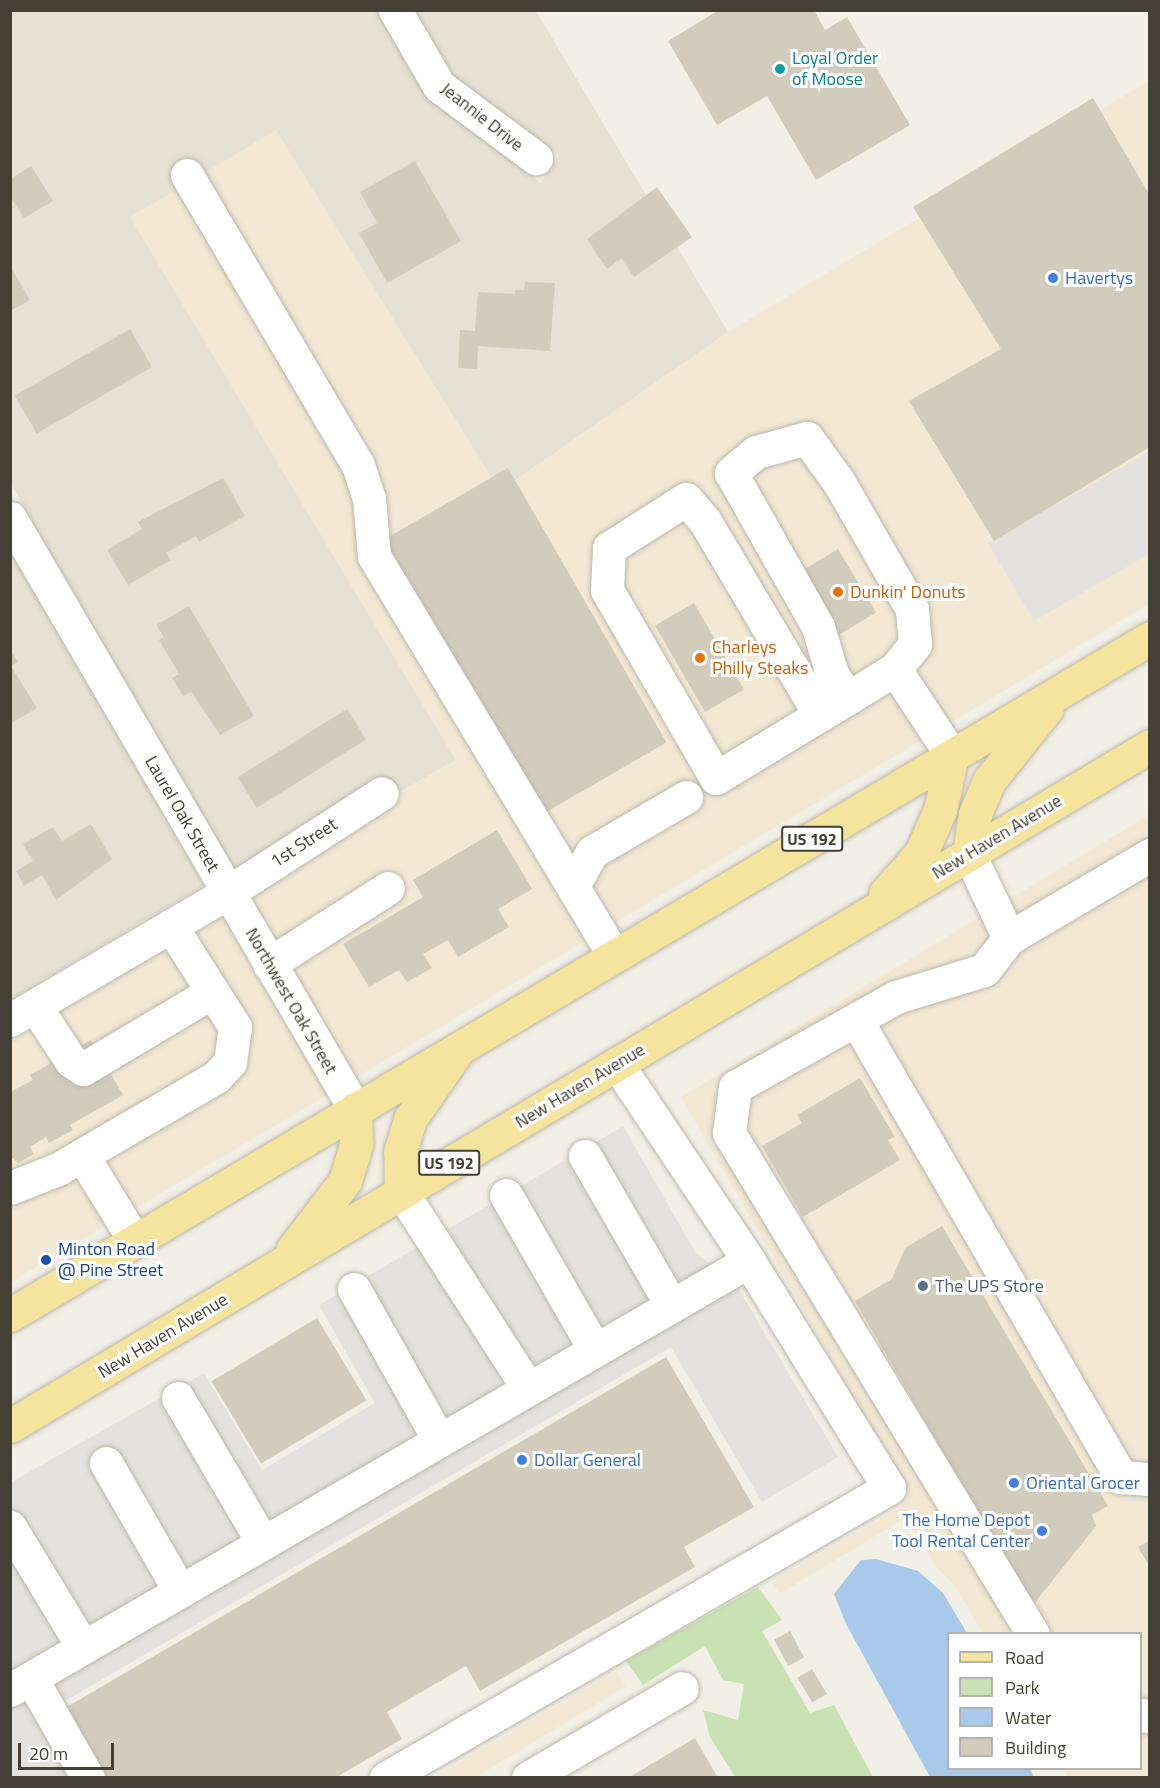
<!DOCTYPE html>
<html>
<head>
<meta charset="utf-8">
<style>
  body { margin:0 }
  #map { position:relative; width:1160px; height:1788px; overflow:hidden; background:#f2efe7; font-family:"Titillium Web",sans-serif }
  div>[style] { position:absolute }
  .residential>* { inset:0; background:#e5e2d5 }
  .commercial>* { inset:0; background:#f2e8d4 }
  .green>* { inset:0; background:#c9e2b3 }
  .parking>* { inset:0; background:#e3e2de }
  .water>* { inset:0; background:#a8c9e9 }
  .building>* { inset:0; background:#d2ccbd; transform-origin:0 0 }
  .roads { filter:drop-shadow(0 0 2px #bcb8aa) drop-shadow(0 0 2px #bcb8aa) }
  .minor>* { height:33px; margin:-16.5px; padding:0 16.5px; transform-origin:16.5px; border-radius:16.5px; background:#fff }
  .major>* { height:33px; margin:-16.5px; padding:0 16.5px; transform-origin:16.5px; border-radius:16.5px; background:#f5e49d }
  .dots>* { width:16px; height:16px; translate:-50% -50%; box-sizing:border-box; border:3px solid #fff; border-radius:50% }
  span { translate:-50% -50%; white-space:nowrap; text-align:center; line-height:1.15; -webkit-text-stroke:6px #fff; paint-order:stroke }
  .shield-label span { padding:2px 4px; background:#fff; border:2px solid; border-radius:4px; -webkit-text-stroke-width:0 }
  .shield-label { font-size:16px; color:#444036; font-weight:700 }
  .culture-label { font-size:18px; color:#0d838f }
  .left { translate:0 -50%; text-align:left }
  .street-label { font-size:18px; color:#444036 }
  .shop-label { font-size:18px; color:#366cbe }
  .right { translate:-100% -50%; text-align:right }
  .food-label { font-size:18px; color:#c56008 }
  .transit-label { font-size:18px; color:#164399 }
  .service-label { font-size:18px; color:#4e5e75 }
  .frame { position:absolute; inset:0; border:12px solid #444036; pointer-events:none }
  .legend { position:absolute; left:947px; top:1632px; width:195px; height:138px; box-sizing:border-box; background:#fff; border:2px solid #b4b3af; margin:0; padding:8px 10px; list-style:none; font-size:18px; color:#444036 }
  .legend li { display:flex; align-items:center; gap:12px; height:30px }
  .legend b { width:30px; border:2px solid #b4b3af }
  .scale { position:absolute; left:18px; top:1743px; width:96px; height:27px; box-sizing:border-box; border:3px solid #444036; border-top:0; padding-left:8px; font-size:18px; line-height:21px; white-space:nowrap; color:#444036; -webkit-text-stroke:4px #fff; paint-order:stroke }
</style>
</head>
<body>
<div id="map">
  <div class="residential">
    <i style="clip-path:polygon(10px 11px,376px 11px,430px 100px,541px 183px,559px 155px,451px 74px,414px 11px,536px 11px,728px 332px,500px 491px,131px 217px,456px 760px,241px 882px,11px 484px)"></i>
    <i style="clip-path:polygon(10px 551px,204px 885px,11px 999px,10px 999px)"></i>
  </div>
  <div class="commercial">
    <i style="clip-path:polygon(1149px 81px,1149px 604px,355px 1078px,241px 882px,456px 760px,130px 217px,276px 130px,500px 491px,728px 332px)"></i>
    <i style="clip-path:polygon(1149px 815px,1149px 1777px,1068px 1777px,1063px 1769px,1140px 1768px,1140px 1634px,983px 1633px,955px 1586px,937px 1568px,905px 1518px,781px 1593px,772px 1582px,902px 1507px,908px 1491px,681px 1097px)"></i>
    <i style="clip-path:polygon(222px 917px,327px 1095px,11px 1282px,10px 1042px)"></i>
    <i style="clip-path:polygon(616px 1672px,626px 1686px,476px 1777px,434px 1777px)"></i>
  </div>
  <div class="green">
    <i style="clip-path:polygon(758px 1587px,782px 1620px,762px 1631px,810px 1713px,834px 1705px,873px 1777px,735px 1777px,710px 1737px,703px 1710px,738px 1720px,744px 1684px,723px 1680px,705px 1646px,643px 1685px,626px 1661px)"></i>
  </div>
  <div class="parking">
    <i style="clip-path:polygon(1149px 452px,1149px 554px,1034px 621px,988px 543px)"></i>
    <i style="clip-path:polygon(623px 1126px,695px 1252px,737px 1286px,838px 1457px,762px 1502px,671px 1347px,41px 1715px,76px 1778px,11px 1777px,10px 1483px,204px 1373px,262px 1470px,375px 1403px,319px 1305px)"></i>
  </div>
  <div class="water">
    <i style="clip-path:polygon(876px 1559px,918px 1571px,943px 1593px,967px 1633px,948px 1634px,948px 1768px,1031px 1769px,1033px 1777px,930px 1777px,846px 1624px,834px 1594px,861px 1560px)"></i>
  </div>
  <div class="building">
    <i style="clip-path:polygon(719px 10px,814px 10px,825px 30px,847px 17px,910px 125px,816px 180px,767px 96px,717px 125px,668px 41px)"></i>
    <i style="clip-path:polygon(1093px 98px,1150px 196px,1150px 447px,994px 541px,909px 401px,1001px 349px,913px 207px)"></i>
    <i style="clip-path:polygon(415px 161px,461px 241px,387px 283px,359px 233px,377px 223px,360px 192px)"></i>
    <i style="clip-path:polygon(31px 166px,53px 201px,24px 218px,10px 196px,10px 179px)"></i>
    <i style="clip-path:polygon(657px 187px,692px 237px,634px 277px,621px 258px,607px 269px,587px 239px)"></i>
    <i style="clip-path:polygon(10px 266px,30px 300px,10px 311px)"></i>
    <i style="clip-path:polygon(525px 282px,555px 283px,550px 351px,478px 346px,477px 369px,458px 368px,460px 330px,475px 331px,478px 292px,515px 294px,515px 290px,524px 290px)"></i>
    <i style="left:130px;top:329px;width:44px;height:133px;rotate:60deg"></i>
    <i style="left:508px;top:468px;width:317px;height:147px;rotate:60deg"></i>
    <i style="clip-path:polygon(223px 478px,245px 516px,199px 542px,196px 536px,166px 553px,171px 560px,128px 585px,107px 550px,142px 529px,138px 522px)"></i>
    <i style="left:838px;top:549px;width:74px;height:45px;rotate:59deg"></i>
    <i style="left:694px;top:603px;width:100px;height:45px;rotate:60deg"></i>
    <i style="clip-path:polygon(189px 606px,254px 716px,220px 735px,191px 692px,183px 696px,172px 678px,179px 674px,159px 640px,164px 637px,156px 625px)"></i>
    <i style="clip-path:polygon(10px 649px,18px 662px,11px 666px,37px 708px,10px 724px)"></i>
    <i style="left:347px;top:709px;width:36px;height:129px;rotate:58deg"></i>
    <i style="clip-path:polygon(91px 824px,112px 859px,56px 900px,42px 875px,24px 886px,16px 871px,33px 861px,23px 844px,53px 827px,62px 841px)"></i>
    <i style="clip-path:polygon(497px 830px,532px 889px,498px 909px,509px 927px,458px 957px,448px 940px,423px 954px,432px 968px,407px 982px,399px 970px,369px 987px,343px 944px,423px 897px,413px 880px)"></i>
    <i style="clip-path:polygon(91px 1040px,123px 1095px,70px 1125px,73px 1130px,49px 1143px,46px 1137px,30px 1147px,34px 1154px,18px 1163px,10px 1156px,10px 1092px,33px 1080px,30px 1075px)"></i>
    <i style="clip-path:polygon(860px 1078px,895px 1137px,888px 1140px,900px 1160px,803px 1217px,762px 1146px,802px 1123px,797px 1115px)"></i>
    <i style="clip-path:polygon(942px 1226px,1108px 1506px,1092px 1515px,1096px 1526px,1032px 1606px,855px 1301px,892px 1279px,905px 1248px)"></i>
    <i style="left:317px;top:1318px;width:96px;height:123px;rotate:59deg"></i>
    <i style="clip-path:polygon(666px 1357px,754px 1507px,684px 1547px,695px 1567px,480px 1691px,466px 1666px,387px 1712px,402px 1739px,335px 1778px,95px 1778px,58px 1712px)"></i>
    <i style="clip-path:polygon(1150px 1540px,1150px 1567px,1138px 1547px)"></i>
    <i style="left:790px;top:1631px;width:30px;height:18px;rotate:62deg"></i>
    <i style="left:812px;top:1669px;width:29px;height:17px;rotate:59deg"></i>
    <i style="clip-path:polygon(695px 1738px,718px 1778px,628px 1778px)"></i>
  </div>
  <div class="roads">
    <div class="minor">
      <i style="left:395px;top:10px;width:88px;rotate:59.9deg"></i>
      <i style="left:439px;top:86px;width:121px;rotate:36.6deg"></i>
      <i style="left:187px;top:175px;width:337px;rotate:59.5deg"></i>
      <i style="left:358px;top:465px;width:35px;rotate:72deg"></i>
      <i style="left:369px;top:498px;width:58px;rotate:85.1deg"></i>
      <i style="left:374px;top:556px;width:466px;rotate:59deg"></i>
      <i style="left:10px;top:518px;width:684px;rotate:59.73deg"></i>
      <i style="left:895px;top:669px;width:104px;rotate:56.8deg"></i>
      <i style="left:820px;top:715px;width:226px;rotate:-120.7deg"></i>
      <i style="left:705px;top:521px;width:29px;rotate:-131deg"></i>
      <i style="left:686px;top:499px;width:91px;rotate:147.5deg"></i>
      <i style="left:609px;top:548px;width:42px;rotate:92.7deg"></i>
      <i style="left:607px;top:590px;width:217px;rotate:59.9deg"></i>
      <i style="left:716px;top:778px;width:154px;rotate:-31.2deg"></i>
      <i style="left:848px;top:698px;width:55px;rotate:-31.7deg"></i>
      <i style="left:895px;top:669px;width:32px;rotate:-51deg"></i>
      <i style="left:915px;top:644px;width:35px;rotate:-95deg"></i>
      <i style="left:912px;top:609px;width:148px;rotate:-120deg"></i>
      <i style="left:838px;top:481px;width:53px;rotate:-125.8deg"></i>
      <i style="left:807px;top:438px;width:53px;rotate:164.6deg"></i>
      <i style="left:756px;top:452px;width:33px;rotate:140deg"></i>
      <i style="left:731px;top:473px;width:177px;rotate:60.5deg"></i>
      <i style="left:818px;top:627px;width:49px;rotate:73.4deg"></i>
      <i style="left:832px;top:674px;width:29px;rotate:56deg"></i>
      <i style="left:969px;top:854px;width:93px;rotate:64.5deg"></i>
      <i style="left:1009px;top:938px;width:41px;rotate:128deg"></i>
      <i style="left:984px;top:970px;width:92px;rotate:162.9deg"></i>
      <i style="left:896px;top:997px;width:184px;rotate:150.8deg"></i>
      <i style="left:735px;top:1087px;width:46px;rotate:97.4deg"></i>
      <i style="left:729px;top:1133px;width:586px;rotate:58.75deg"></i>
      <i style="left:573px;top:886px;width:39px;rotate:-61deg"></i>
      <i style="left:592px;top:852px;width:109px;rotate:-30.3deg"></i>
      <i style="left:1009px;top:938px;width:164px;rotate:-30.5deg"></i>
      <i style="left:269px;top:964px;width:141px;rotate:-32.6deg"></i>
      <i style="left:35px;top:1006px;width:66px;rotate:56.8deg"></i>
      <i style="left:71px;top:1061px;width:14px;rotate:34deg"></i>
      <i style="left:83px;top:1069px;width:150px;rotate:-30.8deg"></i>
      <i style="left:10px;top:1020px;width:251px;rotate:-30.3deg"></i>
      <i style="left:227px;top:893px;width:184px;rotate:-32.8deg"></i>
      <i style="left:858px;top:1023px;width:525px;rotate:59.92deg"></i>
      <i style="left:1121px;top:1477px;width:29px;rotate:4deg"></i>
      <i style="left:82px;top:1155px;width:101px;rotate:58.4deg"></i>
      <i style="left:585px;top:1156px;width:173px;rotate:59.9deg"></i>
      <i style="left:10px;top:1188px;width:52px;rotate:-21.6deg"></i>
      <i style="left:58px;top:1169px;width:183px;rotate:-30.2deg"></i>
      <i style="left:216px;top:1077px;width:21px;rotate:-47deg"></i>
      <i style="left:230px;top:1062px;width:35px;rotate:-82deg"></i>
      <i style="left:235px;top:1027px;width:120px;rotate:-122.4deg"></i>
      <i style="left:401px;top:1191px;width:234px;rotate:57.2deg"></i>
      <i style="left:506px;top:1195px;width:179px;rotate:60.1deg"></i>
      <i style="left:354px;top:1289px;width:173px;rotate:60.6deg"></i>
      <i style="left:178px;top:1398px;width:168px;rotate:59.6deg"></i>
      <i style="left:106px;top:1463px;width:148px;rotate:60deg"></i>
      <i style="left:10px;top:1527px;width:140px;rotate:58.7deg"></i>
      <i style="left:31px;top:1678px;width:115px;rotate:60.3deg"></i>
      <i style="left:10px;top:1690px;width:854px;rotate:-30.14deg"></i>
      <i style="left:1140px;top:1715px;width:10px;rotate:6deg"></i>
      <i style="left:386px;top:1778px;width:581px;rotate:-29.97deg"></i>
      <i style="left:889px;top:1488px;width:267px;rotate:-121.7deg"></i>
      <i style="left:749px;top:1261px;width:237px;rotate:-123.8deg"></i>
      <i style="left:528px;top:1778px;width:178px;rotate:-30.3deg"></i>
    </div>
    <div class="major">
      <i style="left:969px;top:854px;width:40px;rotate:-81.5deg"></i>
      <i style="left:975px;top:814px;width:36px;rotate:-67deg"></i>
      <i style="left:989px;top:781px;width:93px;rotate:-51.5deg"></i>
      <i style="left:885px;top:894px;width:55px;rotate:-48.7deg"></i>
      <i style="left:921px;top:853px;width:47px;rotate:-66.2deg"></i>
      <i style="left:940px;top:810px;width:55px;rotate:-77.5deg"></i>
      <i style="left:401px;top:1191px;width:39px;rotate:-91deg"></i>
      <i style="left:400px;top:1152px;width:34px;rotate:-73deg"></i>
      <i style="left:410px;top:1119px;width:77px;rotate:-55.1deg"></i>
      <i style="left:293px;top:1249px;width:86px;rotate:-52.6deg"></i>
      <i style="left:345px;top:1181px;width:39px;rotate:-73deg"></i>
      <i style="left:356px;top:1144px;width:35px;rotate:-92deg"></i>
      <i style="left:10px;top:1315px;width:1326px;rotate:-30.7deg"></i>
      <i style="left:10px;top:1426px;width:1327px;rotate:-30.82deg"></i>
    </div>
  </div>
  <div class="dots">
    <i style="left:780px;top:69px;background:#0f9aa8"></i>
    <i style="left:1053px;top:278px;background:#3f7fe0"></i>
    <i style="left:838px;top:592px;background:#e8710a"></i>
    <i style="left:700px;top:658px;background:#e8710a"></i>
    <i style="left:46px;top:1260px;background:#1a4fb4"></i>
    <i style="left:923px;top:1286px;background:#5c6f8a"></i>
    <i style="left:522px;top:1460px;background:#3f7fe0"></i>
    <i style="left:1014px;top:1483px;background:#3f7fe0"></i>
    <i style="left:1042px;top:1531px;background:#3f7fe0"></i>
  </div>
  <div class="shield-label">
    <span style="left:812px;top:839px">US 192</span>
    <span style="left:449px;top:1163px">US 192</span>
  </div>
  <div class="culture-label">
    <span class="left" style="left:792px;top:69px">Loyal Order<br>of Moose</span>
  </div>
  <div class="street-label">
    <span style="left:482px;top:117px;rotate:38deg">Jeannie Drive</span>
    <span style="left:182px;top:814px;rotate:60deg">Laurel Oak Street</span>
    <span style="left:997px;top:837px;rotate:-31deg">New Haven Avenue</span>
    <span style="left:304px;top:843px;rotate:-33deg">1st Street</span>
    <span style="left:291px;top:1001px;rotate:60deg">Northwest Oak Street</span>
    <span style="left:580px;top:1086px;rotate:-31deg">New Haven Avenue</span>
    <span style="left:163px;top:1336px;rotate:-31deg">New Haven Avenue</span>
  </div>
  <div class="shop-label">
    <span class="left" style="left:1065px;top:278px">Havertys</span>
    <span class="left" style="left:534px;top:1460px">Dollar General</span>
    <span class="left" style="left:1026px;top:1483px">Oriental Grocer</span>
    <span class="right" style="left:1030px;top:1531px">The Home Depot<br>Tool Rental Center</span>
  </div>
  <div class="food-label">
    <span class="left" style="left:850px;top:592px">Dunkin' Donuts</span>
    <span class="left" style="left:712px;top:658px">Charleys<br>Philly Steaks</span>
  </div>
  <div class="transit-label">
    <span class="left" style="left:58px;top:1260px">Minton Road<br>@ Pine Street</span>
  </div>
  <div class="service-label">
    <span class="left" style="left:935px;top:1286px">The UPS Store</span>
  </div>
  <div class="frame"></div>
  <ul class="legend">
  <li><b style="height:8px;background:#f5e49d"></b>Road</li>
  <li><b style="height:16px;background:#c9e2b3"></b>Park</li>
  <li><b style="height:16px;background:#a8c9e9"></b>Water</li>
  <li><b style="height:16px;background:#d2ccbd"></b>Building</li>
  </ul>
  <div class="scale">20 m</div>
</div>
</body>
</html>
